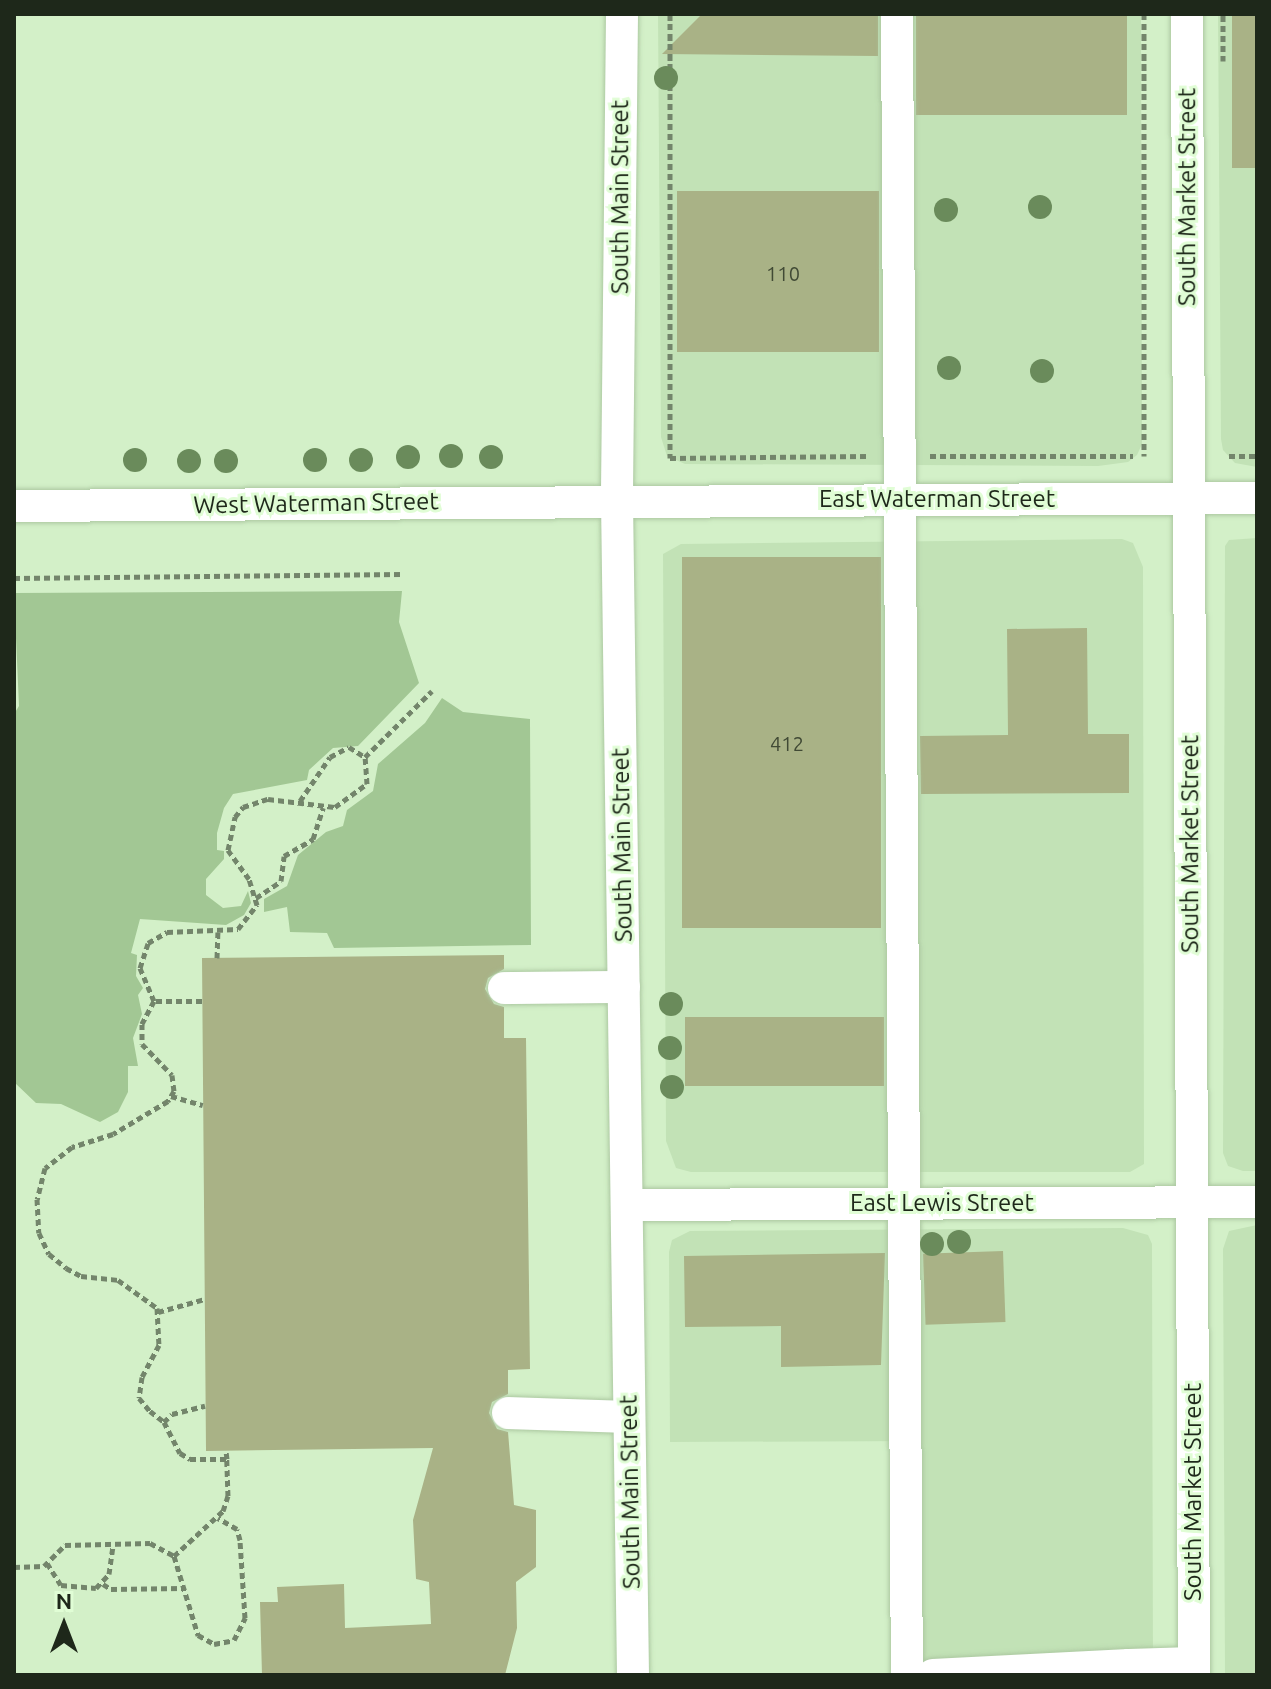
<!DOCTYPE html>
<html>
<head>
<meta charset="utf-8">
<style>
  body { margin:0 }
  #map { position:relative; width:1271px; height:1689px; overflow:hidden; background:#d3f0c8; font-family:Ubuntu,sans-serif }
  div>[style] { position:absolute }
  .built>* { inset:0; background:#c2e2b6 }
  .green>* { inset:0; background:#a2c794 }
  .building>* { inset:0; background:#a9b286; transform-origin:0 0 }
  .path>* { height:5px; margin-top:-2.5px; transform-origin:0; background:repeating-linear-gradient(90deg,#73856b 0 6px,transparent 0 10px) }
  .roads { filter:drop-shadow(0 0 2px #acc8a1) drop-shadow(0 0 2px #acc8a1) }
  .minor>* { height:32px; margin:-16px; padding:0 16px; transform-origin:16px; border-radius:16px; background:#fff }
  .trees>* { width:24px; height:24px; margin:-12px; border-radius:50%; background:#6a8b5b }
  span { translate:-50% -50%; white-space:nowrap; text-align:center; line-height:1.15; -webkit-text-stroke:6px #e0fdd5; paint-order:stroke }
  .number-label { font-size:20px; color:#414a35 }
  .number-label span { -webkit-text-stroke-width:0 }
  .street-label { font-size:24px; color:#1e281a }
  .frame { position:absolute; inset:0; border:16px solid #1e281a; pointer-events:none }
  .north { position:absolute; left:24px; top:1585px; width:80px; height:80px; -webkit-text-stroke:6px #e0fdd5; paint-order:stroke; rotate:0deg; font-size:22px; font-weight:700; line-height:32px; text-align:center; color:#1e281a }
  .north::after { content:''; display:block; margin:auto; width:28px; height:36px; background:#1e281a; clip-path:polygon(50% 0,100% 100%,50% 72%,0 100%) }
</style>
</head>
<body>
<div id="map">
  <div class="built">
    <i style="clip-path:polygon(658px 14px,1141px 14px,1142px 444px,1137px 455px,1128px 462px,1098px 466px,685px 464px,667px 456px,661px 437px)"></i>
    <i style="clip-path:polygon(1218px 14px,1257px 14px,1257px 467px,1235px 463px,1223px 450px,1221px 439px)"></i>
    <i style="clip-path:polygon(1257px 538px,1257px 1171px,1243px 1171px,1228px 1166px,1223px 1153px,1225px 546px,1229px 540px)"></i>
    <i style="clip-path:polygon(1122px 539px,1133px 543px,1143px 567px,1144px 1164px,1130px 1172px,691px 1172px,676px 1168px,666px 1141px,663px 554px,681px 544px)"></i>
    <i style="clip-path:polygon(1257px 1225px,1257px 1675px,1225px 1675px,1223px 1249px,1229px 1231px)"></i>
    <i style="clip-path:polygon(1123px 1228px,1148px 1235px,1152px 1244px,1153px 1675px,919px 1675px,919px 1441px,670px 1442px,669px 1252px,672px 1240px,690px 1231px)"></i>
  </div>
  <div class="green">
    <i style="clip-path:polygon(402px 591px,399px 622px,419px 683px,358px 746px,333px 748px,309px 770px,307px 780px,233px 794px,224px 808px,217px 833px,217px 850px,224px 851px,224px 859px,206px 879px,206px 895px,223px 908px,241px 906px,248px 891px,251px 903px,244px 915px,226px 925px,140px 919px,131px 953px,137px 955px,136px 976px,143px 988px,138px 995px,142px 1014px,133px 1038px,138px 1066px,128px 1066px,128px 1092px,118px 1112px,100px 1122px,61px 1104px,36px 1103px,14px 1082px,14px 714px,19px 706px,14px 593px)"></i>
    <i style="clip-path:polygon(442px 698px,463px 712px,530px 719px,531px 945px,334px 948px,327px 933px,290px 932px,287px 907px,264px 912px,264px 899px,287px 886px,298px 855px,326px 832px,343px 826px,347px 810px,373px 791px,378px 764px,425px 723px)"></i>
  </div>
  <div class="building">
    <i style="clip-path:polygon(702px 14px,878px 14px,878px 56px,662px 54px)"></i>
    <i style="left:916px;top:14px;width:211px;height:101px"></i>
    <i style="left:1232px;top:14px;width:25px;height:154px"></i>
    <i style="left:879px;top:191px;width:161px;height:202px;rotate:90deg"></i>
    <i style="left:881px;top:557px;width:371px;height:199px;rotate:90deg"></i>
    <i style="clip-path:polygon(1087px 628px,1088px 734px,1129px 734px,1129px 793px,921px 794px,920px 736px,1008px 735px,1007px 629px)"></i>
    <i style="clip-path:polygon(504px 955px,504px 969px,488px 978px,485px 989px,494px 1004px,504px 1007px,504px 1038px,526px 1038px,530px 1369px,508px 1370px,508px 1394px,492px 1402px,489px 1413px,497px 1429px,508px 1432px,514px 1505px,536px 1510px,536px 1567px,516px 1582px,517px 1628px,505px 1675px,262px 1675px,260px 1602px,278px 1602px,277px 1587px,344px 1584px,345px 1628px,431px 1624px,429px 1582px,416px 1579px,413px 1520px,433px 1448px,206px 1451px,202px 958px)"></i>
    <i style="left:884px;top:1017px;width:69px;height:199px;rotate:90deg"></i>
    <i style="left:1003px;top:1251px;width:71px;height:80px;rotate:88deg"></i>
    <i style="clip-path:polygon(885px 1253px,881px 1365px,781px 1367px,781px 1326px,685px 1327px,684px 1256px)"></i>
  </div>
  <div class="path">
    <i style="left:670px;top:14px;width:444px;rotate:90deg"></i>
    <i style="left:670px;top:458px;width:198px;rotate:-0.6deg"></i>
    <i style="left:1144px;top:14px;width:442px;rotate:90deg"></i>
    <i style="left:1223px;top:61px;width:47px;rotate:-90deg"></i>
    <i style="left:930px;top:456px;width:203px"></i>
    <i style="left:1229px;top:456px;width:28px"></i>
    <i style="left:14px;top:578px;width:388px;rotate:-0.6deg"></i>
    <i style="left:300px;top:801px;width:53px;rotate:-55.7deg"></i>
    <i style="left:330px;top:757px;width:21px;rotate:-28deg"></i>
    <i style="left:349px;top:747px;width:19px;rotate:32deg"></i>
    <i style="left:365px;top:757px;width:94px;rotate:-44.6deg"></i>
    <i style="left:256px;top:898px;width:30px;rotate:-34deg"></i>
    <i style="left:281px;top:881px;width:25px;rotate:-83deg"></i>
    <i style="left:284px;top:856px;width:34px;rotate:-30deg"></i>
    <i style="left:313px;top:839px;width:33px;rotate:-72deg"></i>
    <i style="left:217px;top:958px;width:26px;rotate:-88deg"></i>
    <i style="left:154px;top:1001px;width:26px;rotate:118deg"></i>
    <i style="left:142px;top:1024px;width:20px;rotate:90deg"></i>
    <i style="left:142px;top:1044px;width:43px;rotate:45.9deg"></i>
    <i style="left:172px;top:1075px;width:16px;rotate:83deg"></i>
    <i style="left:174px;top:1091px;width:12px;rotate:121deg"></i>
    <i style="left:168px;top:1101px;width:64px;rotate:149deg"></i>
    <i style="left:113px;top:1134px;width:43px;rotate:162.4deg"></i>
    <i style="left:72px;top:1147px;width:34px;rotate:142deg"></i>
    <i style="left:45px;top:1168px;width:32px;rotate:104deg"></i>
    <i style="left:37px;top:1199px;width:34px;rotate:87deg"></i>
    <i style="left:39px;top:1233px;width:23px;rotate:65deg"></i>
    <i style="left:49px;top:1254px;width:22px;rotate:39deg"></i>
    <i style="left:66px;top:1268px;width:17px;rotate:28deg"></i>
    <i style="left:81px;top:1276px;width:37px;rotate:6deg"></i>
    <i style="left:118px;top:1280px;width:48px;rotate:35.7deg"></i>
    <i style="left:157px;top:1308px;width:37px;rotate:87deg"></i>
    <i style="left:159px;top:1345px;width:36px;rotate:118deg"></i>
    <i style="left:142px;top:1377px;width:21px;rotate:98deg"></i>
    <i style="left:139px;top:1398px;width:17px;rotate:50deg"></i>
    <i style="left:150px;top:1411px;width:18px;rotate:38deg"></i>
    <i style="left:164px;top:1422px;width:11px;rotate:-45deg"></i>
    <i style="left:172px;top:1414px;width:34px;rotate:-14deg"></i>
    <i style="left:202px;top:1001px;width:48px;rotate:180deg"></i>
    <i style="left:154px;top:1001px;width:36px;rotate:-113deg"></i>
    <i style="left:140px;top:968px;width:26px;rotate:-72deg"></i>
    <i style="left:148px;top:943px;width:22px;rotate:-30deg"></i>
    <i style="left:167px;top:932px;width:71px;rotate:-2.4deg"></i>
    <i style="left:238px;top:929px;width:31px;rotate:-52deg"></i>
    <i style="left:257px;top:905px;width:27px;rotate:-107deg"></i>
    <i style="left:249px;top:879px;width:36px;rotate:-126deg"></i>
    <i style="left:228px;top:850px;width:34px;rotate:-78deg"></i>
    <i style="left:235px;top:817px;width:13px;rotate:-51deg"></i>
    <i style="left:243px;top:807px;width:26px;rotate:-18deg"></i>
    <i style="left:268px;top:799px;width:67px;rotate:6.8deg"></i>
    <i style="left:335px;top:807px;width:39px;rotate:-36deg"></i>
    <i style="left:367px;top:784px;width:27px;rotate:-94deg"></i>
    <i style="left:171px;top:1096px;width:33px;rotate:16deg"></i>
    <i style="left:158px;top:1312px;width:49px;rotate:-15.5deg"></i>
    <i style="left:164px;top:1422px;width:35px;rotate:63deg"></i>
    <i style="left:180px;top:1453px;width:12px;rotate:31deg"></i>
    <i style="left:190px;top:1459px;width:37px"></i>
    <i style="left:227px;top:1459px;width:8px;rotate:-97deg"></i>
    <i style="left:174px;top:1556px;width:83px;rotate:73.1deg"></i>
    <i style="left:198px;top:1635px;width:18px;rotate:29deg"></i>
    <i style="left:214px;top:1644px;width:20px;rotate:-11deg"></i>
    <i style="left:234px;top:1640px;width:25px;rotate:-63deg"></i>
    <i style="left:245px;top:1618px;width:78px;rotate:-93.7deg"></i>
    <i style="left:240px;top:1540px;width:11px;rotate:-105deg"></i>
    <i style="left:237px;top:1529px;width:22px;rotate:-150deg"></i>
    <i style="left:47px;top:1563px;width:26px;rotate:58deg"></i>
    <i style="left:61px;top:1585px;width:35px;rotate:5deg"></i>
    <i style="left:96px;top:1588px;width:19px;rotate:-47deg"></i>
    <i style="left:109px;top:1574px;width:29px;rotate:-82deg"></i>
    <i style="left:14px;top:1567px;width:30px;rotate:-2deg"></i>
    <i style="left:44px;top:1566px;width:30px;rotate:-45deg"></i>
    <i style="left:65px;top:1545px;width:85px;rotate:-1.3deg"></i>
    <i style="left:150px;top:1543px;width:27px;rotate:28deg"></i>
    <i style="left:174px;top:1556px;width:67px;rotate:-42.6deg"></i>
    <i style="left:223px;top:1511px;width:16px;rotate:-72deg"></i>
    <i style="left:228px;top:1496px;width:37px;rotate:-92deg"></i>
    <i style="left:103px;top:1584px;width:9px;rotate:32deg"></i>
    <i style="left:111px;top:1589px;width:72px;rotate:-0.8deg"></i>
  </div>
  <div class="roads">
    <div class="minor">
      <i style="left:622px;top:14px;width:486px;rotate:90.6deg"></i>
      <i style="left:617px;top:500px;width:1175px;rotate:89.22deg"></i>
      <i style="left:897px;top:14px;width:1661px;rotate:89.66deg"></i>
      <i style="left:1187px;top:14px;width:1661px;rotate:89.76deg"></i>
      <i style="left:14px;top:506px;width:1243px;rotate:-0.37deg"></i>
      <i style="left:504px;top:988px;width:120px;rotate:-0.5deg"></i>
      <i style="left:627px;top:1205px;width:630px;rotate:-0.27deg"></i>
      <i style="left:508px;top:1413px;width:120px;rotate:1.9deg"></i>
      <i style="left:933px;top:1675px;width:196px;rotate:-2.9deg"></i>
      <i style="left:1130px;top:1675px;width:10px;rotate:-96deg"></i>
      <i style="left:1129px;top:1665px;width:64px;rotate:-1.8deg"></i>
    </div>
  </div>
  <div class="trees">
    <i style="left:666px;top:78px"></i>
    <i style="left:1040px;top:207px"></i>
    <i style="left:946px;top:210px"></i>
    <i style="left:949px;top:368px"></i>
    <i style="left:1042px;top:371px"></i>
    <i style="left:451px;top:456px"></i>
    <i style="left:408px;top:457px"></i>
    <i style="left:491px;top:457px"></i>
    <i style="left:135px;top:460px"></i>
    <i style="left:315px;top:460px"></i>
    <i style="left:361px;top:460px"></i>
    <i style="left:189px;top:461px"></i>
    <i style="left:226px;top:461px"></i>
    <i style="left:671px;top:1004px"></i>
    <i style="left:670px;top:1048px"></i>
    <i style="left:672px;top:1087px"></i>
    <i style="left:959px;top:1242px"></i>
    <i style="left:932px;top:1244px"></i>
  </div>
  <div class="number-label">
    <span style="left:783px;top:273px">110</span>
    <span style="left:787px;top:743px">412</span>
  </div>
  <div class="street-label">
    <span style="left:620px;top:197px;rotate:-90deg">South Main Street</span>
    <span style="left:1187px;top:197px;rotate:-90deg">South Market Street</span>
    <span style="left:937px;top:499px">East Waterman Street</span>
    <span style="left:316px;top:503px;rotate:-1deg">West Waterman Street</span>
    <span style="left:1190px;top:844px;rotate:-90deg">South Market Street</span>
    <span style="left:622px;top:845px;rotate:-91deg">South Main Street</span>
    <span style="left:942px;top:1203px">East Lewis Street</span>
    <span style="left:630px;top:1492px;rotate:-91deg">South Main Street</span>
    <span style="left:1193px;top:1492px;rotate:-90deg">South Market Street</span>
  </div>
  <div class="frame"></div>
  <div class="north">N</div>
</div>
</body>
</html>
